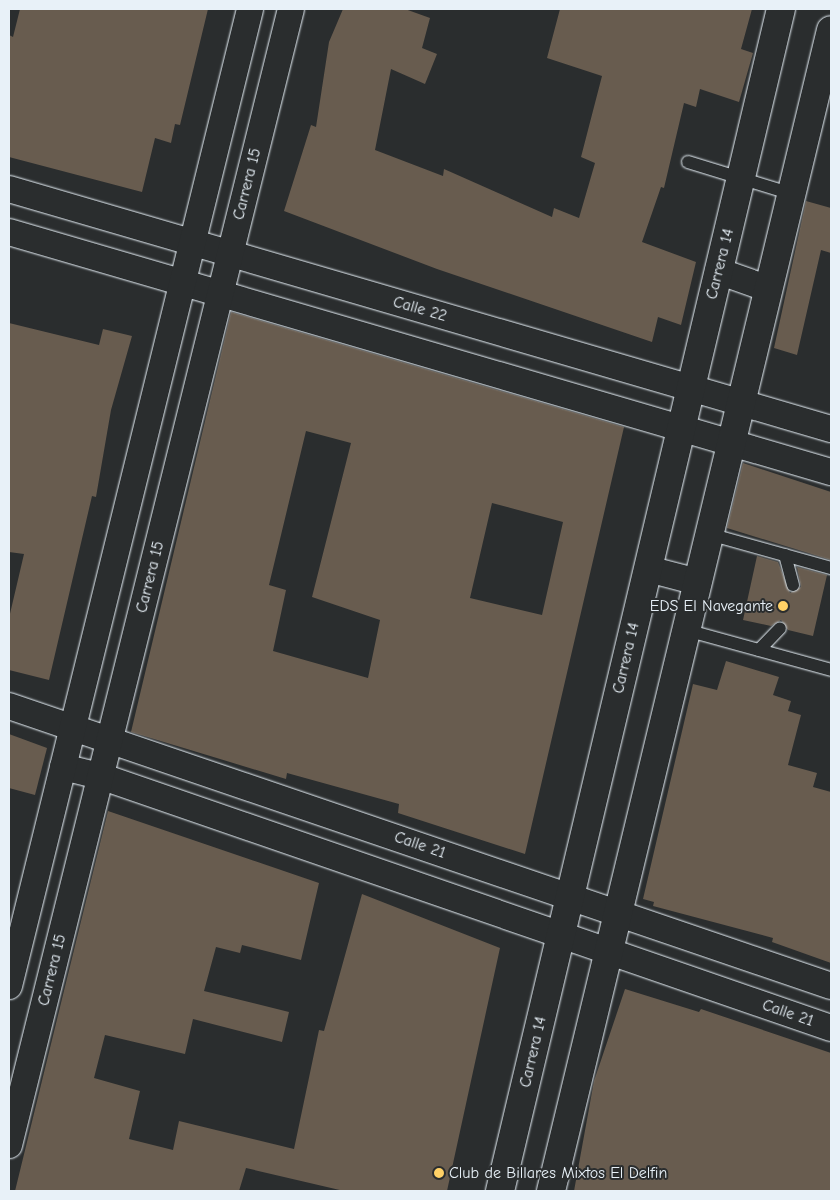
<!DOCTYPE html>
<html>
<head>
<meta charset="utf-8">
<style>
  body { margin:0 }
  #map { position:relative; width:840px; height:1200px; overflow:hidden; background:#2a2d2e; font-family:"Comic Neue",sans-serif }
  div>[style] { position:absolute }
  .building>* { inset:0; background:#685c4f }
  .roads { filter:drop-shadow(0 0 1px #e8f1f8) drop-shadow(0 0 1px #e8f1f8) }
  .service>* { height:12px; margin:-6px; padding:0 6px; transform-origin:6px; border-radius:6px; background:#2a2d2e }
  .minor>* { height:26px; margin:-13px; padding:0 13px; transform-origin:13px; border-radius:13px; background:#2a2d2e }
  .tertiary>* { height:28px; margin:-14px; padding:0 14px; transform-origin:14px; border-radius:14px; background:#2a2d2e }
  .dots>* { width:14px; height:14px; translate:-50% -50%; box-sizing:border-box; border:2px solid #2a2d2e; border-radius:50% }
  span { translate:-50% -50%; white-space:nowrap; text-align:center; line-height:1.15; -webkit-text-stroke:4px #2a2d2e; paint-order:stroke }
  .street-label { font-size:16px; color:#e8f1f8 }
  .poi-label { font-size:16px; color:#e8f1f8 }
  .right { translate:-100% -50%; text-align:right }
  .left { translate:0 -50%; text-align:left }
  .frame { position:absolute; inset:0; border:10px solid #e8f1f8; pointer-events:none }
</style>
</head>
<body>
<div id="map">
  <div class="building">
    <i style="clip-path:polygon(20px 9px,208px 9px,180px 125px,175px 124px,171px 143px,155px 138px,142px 192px,9px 157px,9px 35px,13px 37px)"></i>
    <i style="clip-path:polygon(343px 9px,405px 9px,430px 18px,422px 48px,437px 54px,425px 84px,391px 69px,375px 150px,443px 176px,444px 169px,552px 217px,554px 208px,579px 218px,595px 163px,581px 157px,602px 76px,547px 58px,560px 9px,752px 9px,741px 49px,753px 53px,739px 102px,700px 89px,696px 107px,684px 103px,664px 188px,661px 187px,642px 242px,696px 262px,681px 325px,658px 317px,652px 342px,437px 269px,284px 211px,311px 125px,316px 127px,329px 42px)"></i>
    <i style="clip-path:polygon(806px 201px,831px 208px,831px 253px,821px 250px,797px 355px,774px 348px)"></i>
    <i style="clip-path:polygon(evenodd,231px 312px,624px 427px,525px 854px,398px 813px,399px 804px,287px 773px,286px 779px,131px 732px,231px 312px,306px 431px,351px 443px,312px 597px,380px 620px,368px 678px,273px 651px,286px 590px,269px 585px,306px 431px,231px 312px,492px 503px,563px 522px,542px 615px,470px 598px,492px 503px)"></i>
    <i style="clip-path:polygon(9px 323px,99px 345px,103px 329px,132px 336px,111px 410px,96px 497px,92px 496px,49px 680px,9px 670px,9px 618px,24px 554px,9px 552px)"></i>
    <i style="clip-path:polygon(743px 463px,831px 492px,831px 560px,727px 528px)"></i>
    <i style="clip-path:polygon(757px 556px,778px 562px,790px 593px,801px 587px,797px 567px,827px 575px,813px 636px,788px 630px,781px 620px,771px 626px,743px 620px)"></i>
    <i style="clip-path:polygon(726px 661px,779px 677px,773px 695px,791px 701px,788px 711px,801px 715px,788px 765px,817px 773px,813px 787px,831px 792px,831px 963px,772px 942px,773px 938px,653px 906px,654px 902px,643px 899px,693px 684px,717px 690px)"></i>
    <i style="clip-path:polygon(9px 734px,47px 748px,35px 795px,9px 788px)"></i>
    <i style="clip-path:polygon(108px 811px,319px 883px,301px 960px,242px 945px,240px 953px,216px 947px,204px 991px,289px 1012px,282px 1042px,193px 1019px,185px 1054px,105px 1035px,94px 1078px,140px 1091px,129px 1139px,173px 1150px,179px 1121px,294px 1149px,319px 1030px,324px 1031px,362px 894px,500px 948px,447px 1191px,344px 1191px,246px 1168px,239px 1191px,15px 1191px)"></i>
    <i style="clip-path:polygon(625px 989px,699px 1012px,701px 1009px,831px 1053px,831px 1191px,574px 1191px,594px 1081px)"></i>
  </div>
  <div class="roads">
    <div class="service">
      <i style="left:688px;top:162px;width:109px;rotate:17.1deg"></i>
      <i style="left:709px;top:534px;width:127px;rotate:15.6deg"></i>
      <i style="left:785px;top:555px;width:31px;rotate:75deg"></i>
      <i style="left:686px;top:630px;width:150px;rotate:15.4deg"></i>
      <i style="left:759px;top:650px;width:30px;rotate:-46deg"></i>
    </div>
    <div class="minor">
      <i style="left:9px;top:189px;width:856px;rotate:16.28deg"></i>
      <i style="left:9px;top:232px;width:856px;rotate:16.28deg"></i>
      <i style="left:718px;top:271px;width:54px;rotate:19.4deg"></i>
      <i style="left:648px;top:569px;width:52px;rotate:14.6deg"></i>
      <i style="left:9px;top:706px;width:868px;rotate:18.81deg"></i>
      <i style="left:63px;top:767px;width:38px;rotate:14deg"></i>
      <i style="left:100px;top:776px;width:773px;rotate:19.02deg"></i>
      <i style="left:9px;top:986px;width:1006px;rotate:-76.14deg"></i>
      <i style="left:9px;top:1145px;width:1170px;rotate:-76.06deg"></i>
    </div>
    <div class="tertiary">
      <i style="left:500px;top:1191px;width:1215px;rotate:-76.63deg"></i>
      <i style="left:551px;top:1191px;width:1194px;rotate:-76.44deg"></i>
    </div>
  </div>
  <div class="dots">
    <i style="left:783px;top:606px;background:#ffd166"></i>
    <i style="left:439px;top:1173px;background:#ffd166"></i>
  </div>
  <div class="street-label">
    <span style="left:247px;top:184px;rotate:-76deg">Carrera 15</span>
    <span style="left:720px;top:264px;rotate:-76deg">Carrera 14</span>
    <span style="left:420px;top:309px;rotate:16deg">Calle 22</span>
    <span style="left:150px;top:577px;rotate:-76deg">Carrera 15</span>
    <span style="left:626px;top:658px;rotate:-77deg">Carrera 14</span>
    <span style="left:420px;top:845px;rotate:19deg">Calle 21</span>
    <span style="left:52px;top:970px;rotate:-76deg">Carrera 15</span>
    <span style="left:788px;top:1013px;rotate:19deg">Calle 21</span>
    <span style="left:533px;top:1052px;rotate:-77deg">Carrera 14</span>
  </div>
  <div class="poi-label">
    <span class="right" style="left:773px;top:606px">EDS El Navegante</span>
    <span class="left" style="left:449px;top:1173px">Club de Billares Mixtos El Delfin</span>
  </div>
  <div class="frame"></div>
</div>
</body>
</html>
